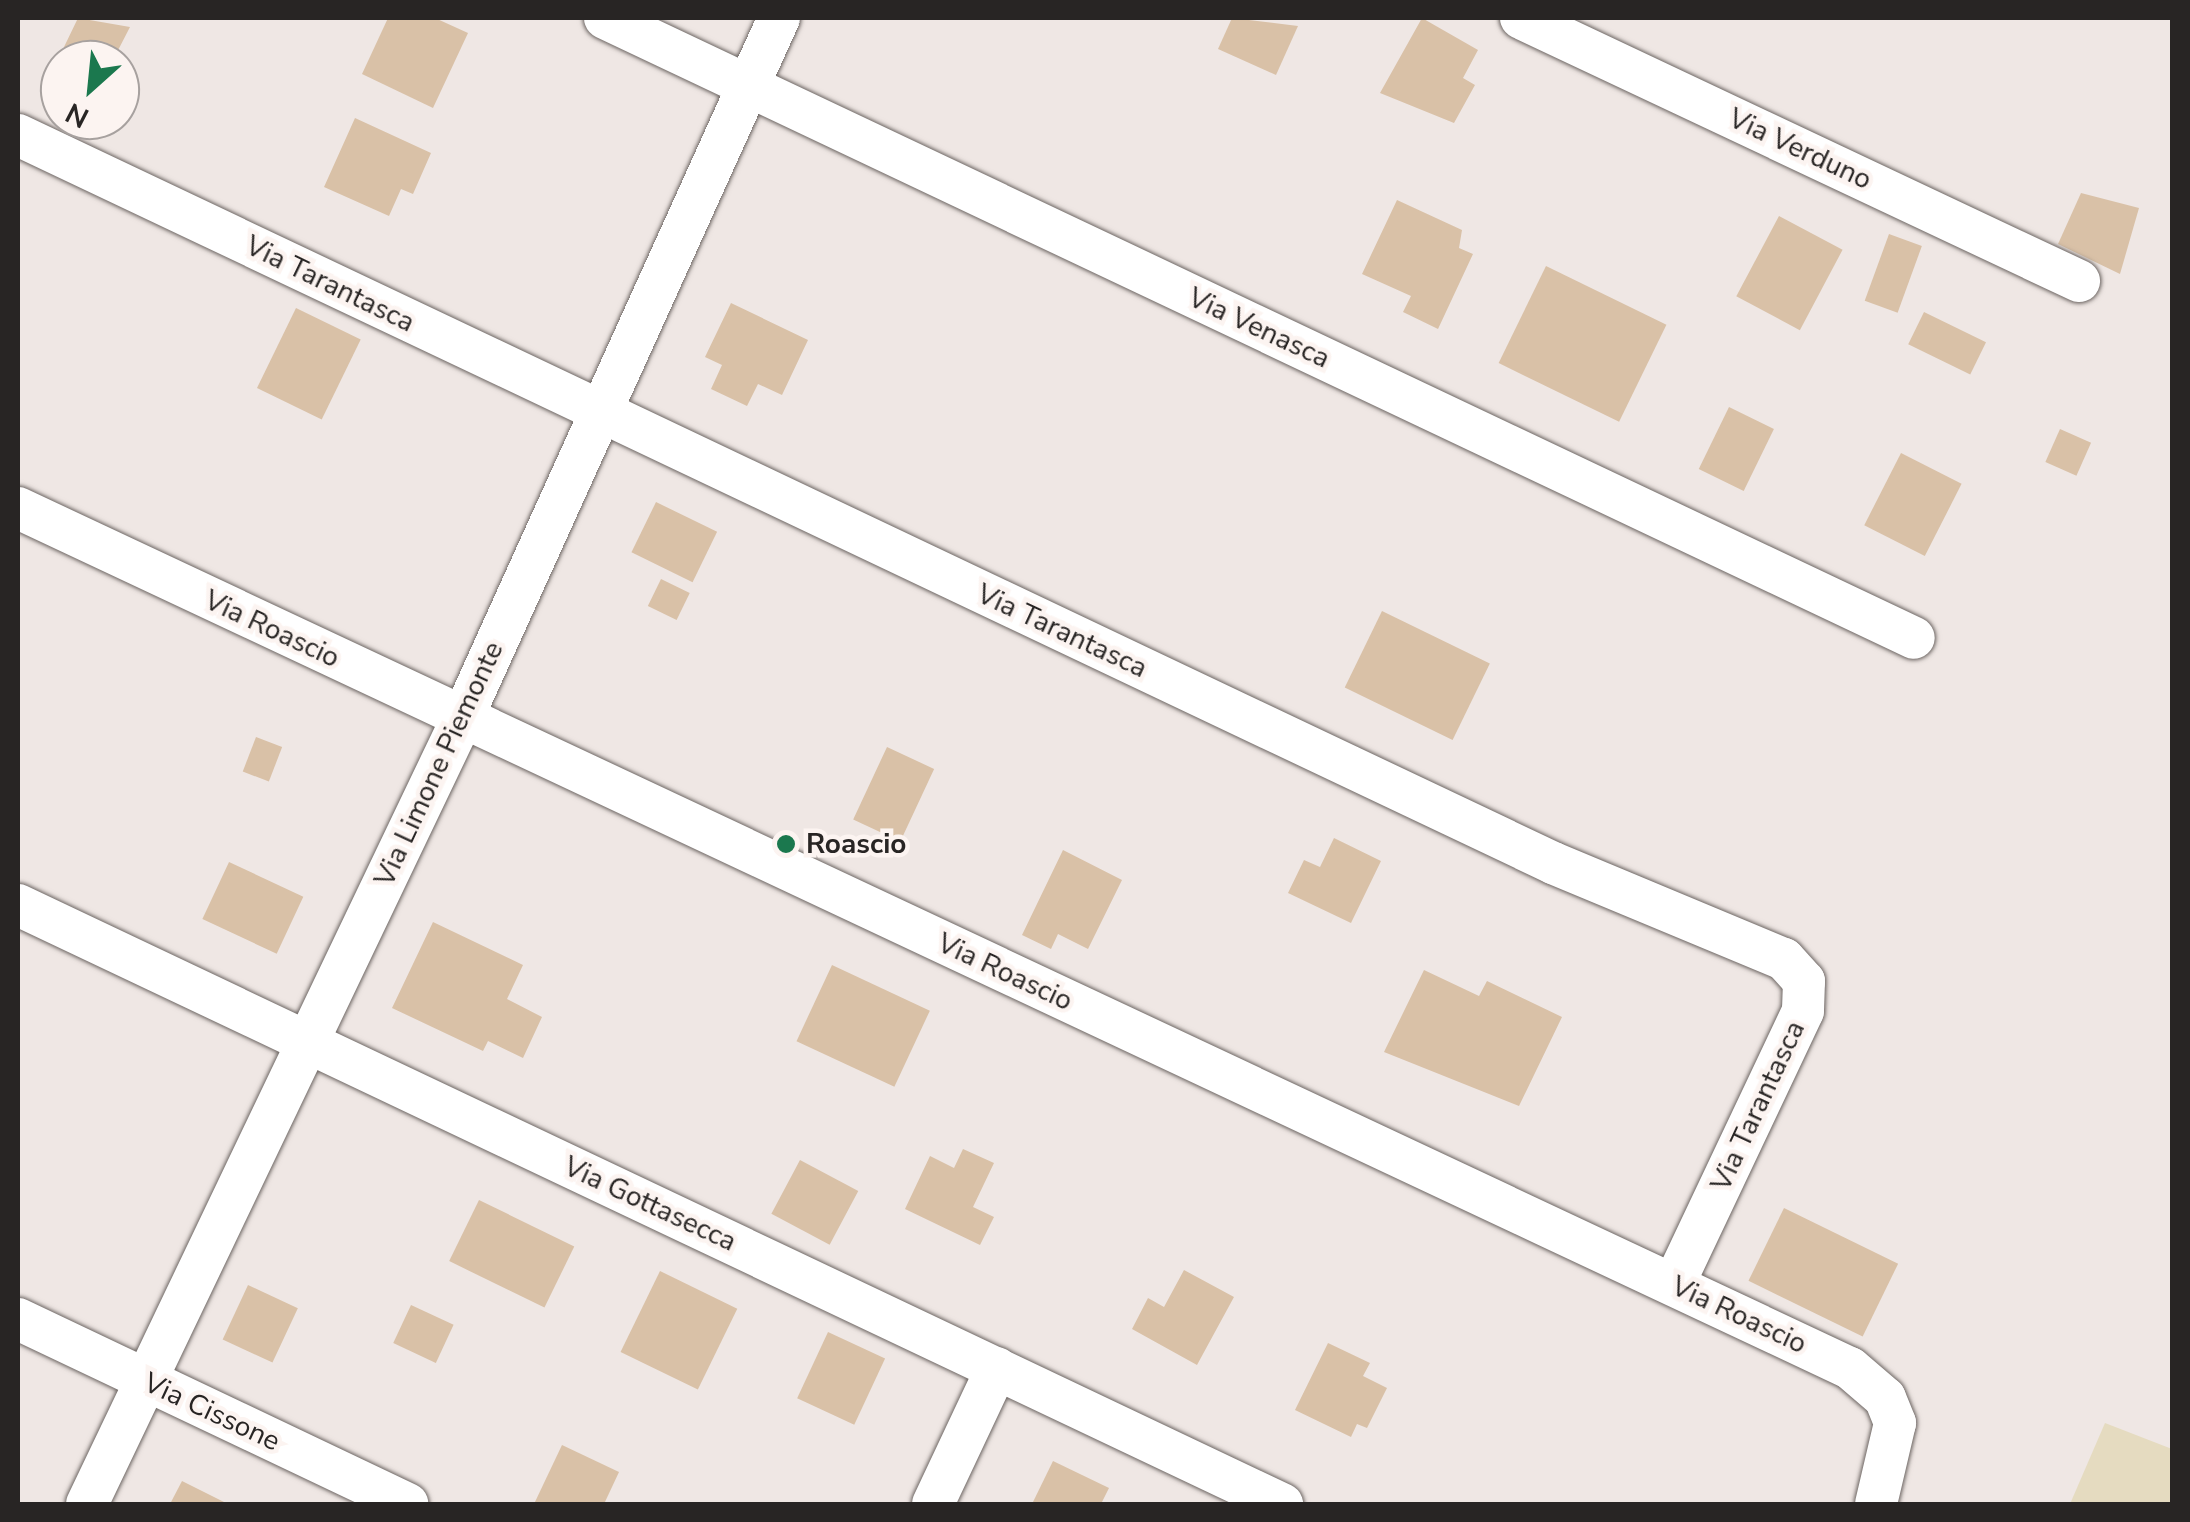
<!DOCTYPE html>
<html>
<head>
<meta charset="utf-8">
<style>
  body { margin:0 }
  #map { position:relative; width:2190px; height:1522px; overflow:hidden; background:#efe7e4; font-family:"Nunito Sans",sans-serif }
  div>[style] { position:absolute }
  .green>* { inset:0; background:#e5dbc0 }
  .building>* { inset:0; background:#d9c1a7; transform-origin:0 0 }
  .roads { filter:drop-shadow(0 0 2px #6c6562) drop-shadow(0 0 2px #6c6562) }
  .minor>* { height:42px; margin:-21px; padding:0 21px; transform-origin:21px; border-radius:21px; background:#fff }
  .dots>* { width:28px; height:28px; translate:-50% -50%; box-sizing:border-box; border:5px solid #fcf4f1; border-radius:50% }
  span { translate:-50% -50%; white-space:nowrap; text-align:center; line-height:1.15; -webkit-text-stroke:9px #fcf4f1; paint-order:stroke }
  .street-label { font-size:28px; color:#282524 }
  .poi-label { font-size:28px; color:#282524; font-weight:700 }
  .left { translate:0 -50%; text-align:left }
  .frame { position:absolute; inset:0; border:20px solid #282524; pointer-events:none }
  .north { position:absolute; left:40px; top:40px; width:100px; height:100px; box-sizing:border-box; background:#fcf4f1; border:2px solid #a7a19f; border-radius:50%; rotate:207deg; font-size:28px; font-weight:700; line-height:40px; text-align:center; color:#282524 }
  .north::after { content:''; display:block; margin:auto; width:35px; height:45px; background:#1b784e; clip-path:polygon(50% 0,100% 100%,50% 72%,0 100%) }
</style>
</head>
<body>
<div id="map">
  <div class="green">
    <i style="clip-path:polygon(2105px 1423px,2172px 1449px,2172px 1504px,2070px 1504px)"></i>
  </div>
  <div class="building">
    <i style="clip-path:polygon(78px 18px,130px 27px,113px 60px,60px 60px,60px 81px,50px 76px)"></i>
    <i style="clip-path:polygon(388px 18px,435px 18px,468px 33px,433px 108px,362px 74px)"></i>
    <i style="clip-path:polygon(1232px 18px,1298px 26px,1276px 75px,1218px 49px)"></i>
    <i style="clip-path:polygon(1422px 18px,1478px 50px,1463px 78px,1475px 85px,1454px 123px,1380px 93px)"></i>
    <i style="clip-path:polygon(355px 118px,431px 153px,413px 194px,401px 189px,389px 216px,324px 187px)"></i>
    <i style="clip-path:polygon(2081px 193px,2139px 208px,2120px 274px,2058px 244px)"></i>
    <i style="clip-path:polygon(1397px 200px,1462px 230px,1459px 248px,1473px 254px,1438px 329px,1403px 312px,1411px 296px,1362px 274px)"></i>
    <i style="left:1779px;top:216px;width:72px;height:91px;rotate:28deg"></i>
    <i style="left:1889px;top:234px;width:35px;height:71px;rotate:20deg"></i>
    <i style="left:1546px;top:266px;width:134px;height:108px;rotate:26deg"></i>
    <i style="clip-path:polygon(731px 303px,808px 340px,782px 395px,758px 384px,747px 406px,711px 389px,722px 365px,705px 357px)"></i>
    <i style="left:296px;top:308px;width:72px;height:89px;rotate:26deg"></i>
    <i style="left:1924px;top:312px;width:69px;height:36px;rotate:26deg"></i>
    <i style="left:1729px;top:407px;width:50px;height:69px;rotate:26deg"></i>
    <i style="left:2060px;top:429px;width:34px;height:36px;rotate:24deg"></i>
    <i style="left:1901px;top:453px;width:68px;height:81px;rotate:27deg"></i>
    <i style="left:656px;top:502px;width:68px;height:56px;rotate:26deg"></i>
    <i style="left:661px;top:579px;width:32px;height:30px;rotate:26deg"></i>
    <i style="left:1382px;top:611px;width:120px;height:85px;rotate:26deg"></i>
    <i style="left:256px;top:737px;width:28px;height:37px;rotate:21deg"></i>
    <i style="left:887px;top:747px;width:52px;height:80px;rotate:25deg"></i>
    <i style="clip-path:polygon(1334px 838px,1381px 861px,1351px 923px,1288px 893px,1304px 860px,1320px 867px)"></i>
    <i style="clip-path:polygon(1063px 850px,1122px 880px,1088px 949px,1058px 934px,1051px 949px,1022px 935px)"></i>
    <i style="left:229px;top:862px;width:82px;height:63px;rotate:25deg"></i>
    <i style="clip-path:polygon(433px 922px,523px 965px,507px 999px,542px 1017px,523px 1058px,488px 1041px,483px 1051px,392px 1008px)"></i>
    <i style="left:832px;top:965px;width:108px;height:84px;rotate:25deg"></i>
    <i style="clip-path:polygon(1424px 970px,1479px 996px,1487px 981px,1562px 1017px,1519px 1106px,1384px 1052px)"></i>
    <i style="clip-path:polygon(963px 1149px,994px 1163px,973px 1207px,994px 1217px,980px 1245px,905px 1209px,930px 1156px,954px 1168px)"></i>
    <i style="left:800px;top:1160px;width:66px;height:61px;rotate:28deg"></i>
    <i style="left:479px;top:1200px;width:106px;height:68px;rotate:26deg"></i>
    <i style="left:1784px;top:1208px;width:127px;height:81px;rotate:26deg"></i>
    <i style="clip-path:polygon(1184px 1270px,1234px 1297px,1197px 1365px,1132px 1329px,1148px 1298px,1164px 1307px)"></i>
    <i style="left:660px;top:1271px;width:86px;height:90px;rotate:26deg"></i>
    <i style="left:248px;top:1285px;width:55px;height:60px;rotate:25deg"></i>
    <i style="left:411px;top:1305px;width:47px;height:42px;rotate:25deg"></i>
    <i style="left:828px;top:1332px;width:63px;height:73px;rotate:25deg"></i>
    <i style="clip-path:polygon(1328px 1343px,1370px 1363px,1363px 1376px,1387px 1388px,1367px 1428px,1357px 1424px,1351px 1437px,1295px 1410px)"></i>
    <i style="clip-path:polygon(562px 1445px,619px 1472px,604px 1504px,534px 1504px)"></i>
    <i style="clip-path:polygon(1053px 1461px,1109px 1488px,1101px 1504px,1032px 1504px)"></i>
    <i style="clip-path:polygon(182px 1481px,228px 1504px,170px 1504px)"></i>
  </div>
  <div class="roads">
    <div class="minor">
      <i style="left:605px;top:18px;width:1448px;rotate:25.34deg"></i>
      <i style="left:1521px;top:18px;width:617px;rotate:25.24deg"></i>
      <i style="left:18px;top:135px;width:1699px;rotate:25.37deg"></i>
      <i style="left:1553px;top:863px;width:250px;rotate:22.6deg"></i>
      <i style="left:1784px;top:959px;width:30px;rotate:48deg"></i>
      <i style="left:1804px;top:981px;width:30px;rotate:92deg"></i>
      <i style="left:1803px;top:1011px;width:302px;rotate:115.3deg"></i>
      <i style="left:18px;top:508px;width:2024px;rotate:25.15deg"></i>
      <i style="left:1850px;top:1368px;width:46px;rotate:40.6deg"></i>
      <i style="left:1885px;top:1398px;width:27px;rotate:68deg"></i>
      <i style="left:1895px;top:1423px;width:83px;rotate:103.2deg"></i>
      <i style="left:18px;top:905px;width:1399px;rotate:25.36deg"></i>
      <i style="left:18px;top:1319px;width:431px;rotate:25.4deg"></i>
      <i style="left:87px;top:1504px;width:870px;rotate:-64.47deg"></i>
      <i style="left:462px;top:719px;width:769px;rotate:-65.67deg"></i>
      <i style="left:933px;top:1504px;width:150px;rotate:-64.8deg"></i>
    </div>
  </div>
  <div class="dots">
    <i style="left:786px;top:844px;background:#1b784e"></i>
  </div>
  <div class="street-label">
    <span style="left:1800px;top:149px;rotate:25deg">Via Verduno</span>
    <span style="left:330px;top:284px;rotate:26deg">Via Tarantasca</span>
    <span style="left:1259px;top:328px;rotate:25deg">Via Venasca</span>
    <span style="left:272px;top:629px;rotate:25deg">Via Roascio</span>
    <span style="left:1062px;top:631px;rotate:25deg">Via Tarantasca</span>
    <span style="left:439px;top:764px;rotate:-65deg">Via Limone Piemonte</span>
    <span style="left:1005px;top:972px;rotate:25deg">Via Roascio</span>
    <span style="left:1758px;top:1106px;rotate:-65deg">Via Tarantasca</span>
    <span style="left:650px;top:1204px;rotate:25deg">Via Gottasecca</span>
    <span style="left:1739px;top:1315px;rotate:25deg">Via Roascio</span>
    <span style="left:212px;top:1412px;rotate:25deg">Via Cissone</span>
  </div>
  <div class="poi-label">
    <span class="left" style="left:806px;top:844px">Roascio</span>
  </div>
  <div class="frame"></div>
  <div class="north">N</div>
</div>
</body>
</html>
